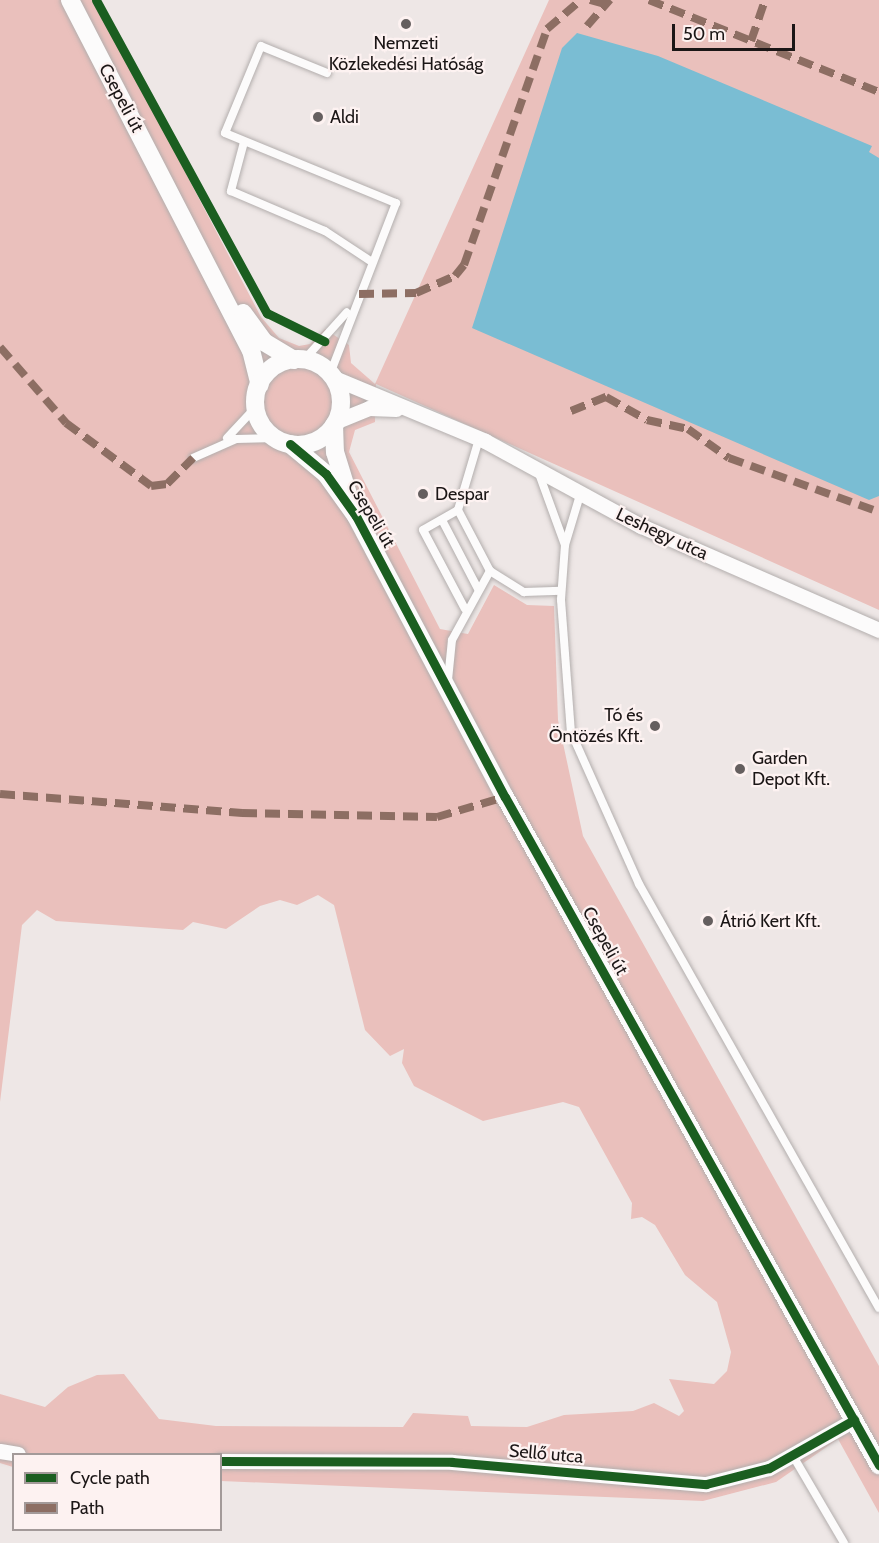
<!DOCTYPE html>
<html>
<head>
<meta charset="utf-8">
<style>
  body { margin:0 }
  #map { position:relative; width:879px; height:1543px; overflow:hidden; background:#eee7e6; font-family:Cabin,sans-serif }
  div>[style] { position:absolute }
  .green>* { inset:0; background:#eac0bc }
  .water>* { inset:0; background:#7abdd3 }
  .roads { filter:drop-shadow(0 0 2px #b3aead) drop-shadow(0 0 2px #b3aead) }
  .service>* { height:8px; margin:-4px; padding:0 4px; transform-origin:4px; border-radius:4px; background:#fcfbfb }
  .minor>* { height:15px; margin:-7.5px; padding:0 7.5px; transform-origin:7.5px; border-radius:7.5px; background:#fcfbfb }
  .tertiary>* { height:18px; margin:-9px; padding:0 9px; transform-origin:9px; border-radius:9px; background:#fcfbfb }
  .tertiary>.ring { margin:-9px; padding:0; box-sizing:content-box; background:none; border:18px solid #fcfbfb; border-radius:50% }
  .quiet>* { height:8px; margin-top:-4px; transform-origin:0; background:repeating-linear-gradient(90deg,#8d6e63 0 15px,transparent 0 23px) }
  .cycleway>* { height:9px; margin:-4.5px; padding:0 4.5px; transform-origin:4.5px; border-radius:4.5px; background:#1b5e20 }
  .dots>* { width:16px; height:16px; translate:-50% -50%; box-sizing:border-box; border:3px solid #fdf2f1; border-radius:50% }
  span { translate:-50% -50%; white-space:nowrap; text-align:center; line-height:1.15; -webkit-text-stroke:4.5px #fdf2f1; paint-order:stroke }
  .poi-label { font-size:18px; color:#1b1616 }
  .left { translate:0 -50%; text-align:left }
  .right { translate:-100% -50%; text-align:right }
  .street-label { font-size:18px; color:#1b1616 }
  .legend { position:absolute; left:12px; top:1453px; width:210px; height:78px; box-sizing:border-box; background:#fdf2f1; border:2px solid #a39a99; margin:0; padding:8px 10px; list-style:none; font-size:18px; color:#1b1616 }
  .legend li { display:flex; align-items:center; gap:12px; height:30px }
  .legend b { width:30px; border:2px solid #a39a99 }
  .scale { position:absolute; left:672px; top:24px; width:123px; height:27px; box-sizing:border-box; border:3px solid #1b1616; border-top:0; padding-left:8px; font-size:18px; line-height:21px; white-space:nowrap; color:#1b1616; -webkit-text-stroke:4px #fdf2f1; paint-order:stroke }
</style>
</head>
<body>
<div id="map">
  <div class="green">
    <i style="clip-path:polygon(0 0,95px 0,261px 317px,279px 338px,299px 346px,310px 344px,325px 329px,349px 345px,351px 363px,375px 384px,549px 0,879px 0,879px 610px,376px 384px,375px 422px,355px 430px,349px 452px,440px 629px,468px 634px,494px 585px,527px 605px,554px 606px,558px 720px,583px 836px,879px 1366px,879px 1513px,838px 1439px,776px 1482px,703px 1501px,221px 1481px,220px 1454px,14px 1454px,13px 1467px,0 1463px,0 1394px,45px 1407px,68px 1387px,97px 1375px,124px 1374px,159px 1419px,216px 1426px,403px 1427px,413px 1413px,468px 1416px,471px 1426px,527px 1427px,564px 1415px,633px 1411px,654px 1403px,679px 1416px,684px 1411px,669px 1379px,714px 1384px,727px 1371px,731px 1352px,717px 1302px,685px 1275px,655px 1225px,642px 1217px,631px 1219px,632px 1203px,579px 1107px,563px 1102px,483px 1121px,414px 1086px,402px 1063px,404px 1049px,390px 1056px,365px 1030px,334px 905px,318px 895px,297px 905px,280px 900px,260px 906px,226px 929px,193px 922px,183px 930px,56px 921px,37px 910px,22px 925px,0 1102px)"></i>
  </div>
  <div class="water">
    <i style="clip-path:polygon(577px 33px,658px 56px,872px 146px,869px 152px,879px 158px,879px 496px,869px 500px,472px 328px,562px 48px)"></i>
  </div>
  <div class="roads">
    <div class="service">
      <i style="left:327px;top:73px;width:71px;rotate:-157.8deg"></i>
      <i style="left:261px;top:46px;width:94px;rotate:112.5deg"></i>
      <i style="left:225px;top:133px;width:185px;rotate:22.3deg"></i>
      <i style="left:396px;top:203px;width:183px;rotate:111.1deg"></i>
      <i style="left:244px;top:142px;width:51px;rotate:104.9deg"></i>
      <i style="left:231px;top:191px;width:102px;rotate:23.1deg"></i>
      <i style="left:325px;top:231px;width:56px;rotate:33.4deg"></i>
      <i style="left:304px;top:360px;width:64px;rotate:-48.1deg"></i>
      <i style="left:227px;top:438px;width:42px;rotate:-46.9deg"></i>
      <i style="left:479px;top:439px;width:74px;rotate:106.5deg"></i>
      <i style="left:458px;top:510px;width:69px;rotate:62.3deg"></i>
      <i style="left:490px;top:571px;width:40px;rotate:32deg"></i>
      <i style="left:524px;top:592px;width:37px;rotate:-2deg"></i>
      <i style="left:193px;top:458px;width:47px;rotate:-23.8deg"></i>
      <i style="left:236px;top:439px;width:40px;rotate:-1.4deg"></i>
      <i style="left:538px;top:471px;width:79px;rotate:70deg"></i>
      <i style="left:580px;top:495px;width:52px;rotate:106.7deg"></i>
      <i style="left:565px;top:545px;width:55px;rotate:94.2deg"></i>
      <i style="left:561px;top:600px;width:132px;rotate:85.7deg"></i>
      <i style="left:571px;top:732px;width:167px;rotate:65.9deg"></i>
      <i style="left:639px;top:884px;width:487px;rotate:60.5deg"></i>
      <i style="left:458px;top:510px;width:40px;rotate:150.3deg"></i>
      <i style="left:423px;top:530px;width:89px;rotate:62deg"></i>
      <i style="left:442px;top:520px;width:78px;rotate:62.4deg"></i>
      <i style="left:448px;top:680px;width:40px;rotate:-84.3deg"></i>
      <i style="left:452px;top:640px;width:79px;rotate:-61.2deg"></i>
      <i style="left:793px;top:1456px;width:101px;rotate:59.6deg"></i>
    </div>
    <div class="minor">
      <i style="left:334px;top:378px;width:164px;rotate:22.6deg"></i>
      <i style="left:485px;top:441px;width:178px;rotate:28.6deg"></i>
      <i style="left:641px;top:526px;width:260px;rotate:23.6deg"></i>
      <i style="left:337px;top:421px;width:35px;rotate:-22deg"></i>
      <i style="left:369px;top:408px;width:27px;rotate:2deg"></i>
      <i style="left:0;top:1451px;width:18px;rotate:9deg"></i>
      <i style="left:220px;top:1461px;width:232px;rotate:0.2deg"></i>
      <i style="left:452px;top:1462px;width:255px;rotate:5deg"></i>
      <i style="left:706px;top:1484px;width:65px;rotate:-14.3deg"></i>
      <i style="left:769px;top:1468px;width:98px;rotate:-29.5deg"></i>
    </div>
    <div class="tertiary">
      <i style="left:70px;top:0;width:394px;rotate:62.7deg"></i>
      <i style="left:251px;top:350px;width:36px;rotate:76deg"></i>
      <i style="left:243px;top:313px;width:36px;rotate:54deg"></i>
      <i style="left:264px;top:342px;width:35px;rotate:31deg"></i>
      <i class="ring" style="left:255px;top:359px;width:68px;height:68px"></i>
      <i style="left:334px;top:425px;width:27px;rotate:88deg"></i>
      <i style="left:335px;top:452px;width:44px;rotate:72.8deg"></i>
      <i style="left:290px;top:444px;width:47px;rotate:39.8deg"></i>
      <i style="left:326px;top:474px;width:52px;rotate:54.5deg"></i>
      <i style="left:356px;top:516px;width:318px;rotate:62.1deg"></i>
      <i style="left:505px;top:797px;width:766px;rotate:60.76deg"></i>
    </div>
  </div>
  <div class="quiet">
    <i style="left:590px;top:0;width:16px;rotate:15deg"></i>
    <i style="left:649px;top:0;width:248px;rotate:21.8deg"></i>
    <i style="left:587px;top:26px;width:35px;rotate:-49deg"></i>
    <i style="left:751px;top:41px;width:43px;rotate:-71.1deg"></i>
    <i style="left:359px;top:294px;width:57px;rotate:-1deg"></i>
    <i style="left:416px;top:293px;width:43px;rotate:-23.6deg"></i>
    <i style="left:455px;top:276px;width:14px;rotate:-51deg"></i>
    <i style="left:464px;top:265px;width:250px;rotate:-70.6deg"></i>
    <i style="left:547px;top:29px;width:45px;rotate:-40.5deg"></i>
    <i style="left:0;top:347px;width:101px;rotate:49deg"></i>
    <i style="left:66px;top:423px;width:106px;rotate:36.5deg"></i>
    <i style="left:151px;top:486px;width:16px;rotate:-7deg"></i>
    <i style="left:167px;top:484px;width:37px;rotate:-45deg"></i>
    <i style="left:571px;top:411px;width:38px;rotate:-22deg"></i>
    <i style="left:606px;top:397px;width:47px;rotate:29.3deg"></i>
    <i style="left:647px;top:420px;width:42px;rotate:12.4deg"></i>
    <i style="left:688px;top:429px;width:50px;rotate:35.3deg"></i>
    <i style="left:729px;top:458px;width:159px;rotate:19.8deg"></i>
    <i style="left:0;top:794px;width:243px;rotate:4.5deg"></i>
    <i style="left:242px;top:813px;width:195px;rotate:1.2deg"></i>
    <i style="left:437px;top:817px;width:71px;rotate:-16.4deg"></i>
  </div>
  <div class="cycleway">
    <i style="left:96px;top:0;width:357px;rotate:61.4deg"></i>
    <i style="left:267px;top:313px;width:64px;rotate:26.2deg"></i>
    <i style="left:290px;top:444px;width:47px;rotate:39.8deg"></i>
    <i style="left:326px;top:474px;width:52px;rotate:54.5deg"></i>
    <i style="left:356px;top:516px;width:318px;rotate:62.1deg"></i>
    <i style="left:505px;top:797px;width:766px;rotate:60.76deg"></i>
    <i style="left:220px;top:1461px;width:232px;rotate:0.2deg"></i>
    <i style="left:452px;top:1462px;width:255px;rotate:5deg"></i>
    <i style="left:706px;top:1484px;width:65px;rotate:-14.3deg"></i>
    <i style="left:769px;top:1468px;width:98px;rotate:-29.5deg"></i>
  </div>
  <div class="dots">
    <i style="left:406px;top:24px;background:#655f5f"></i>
    <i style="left:318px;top:117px;background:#655f5f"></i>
    <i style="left:423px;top:494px;background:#655f5f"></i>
    <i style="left:655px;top:726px;background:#655f5f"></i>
    <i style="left:740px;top:769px;background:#655f5f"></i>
    <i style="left:708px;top:921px;background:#655f5f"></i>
  </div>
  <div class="poi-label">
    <span style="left:406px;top:54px">Nemzeti<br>Közlekedési Hatóság</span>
    <span class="left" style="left:330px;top:117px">Aldi</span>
    <span class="left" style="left:435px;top:494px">Despar</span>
    <span class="right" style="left:643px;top:726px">Tó és<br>Öntözés Kft.</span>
    <span class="left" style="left:752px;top:769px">Garden<br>Depot Kft.</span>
    <span class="left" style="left:720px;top:921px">Átrió Kert Kft.</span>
  </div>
  <div class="street-label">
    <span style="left:121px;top:98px;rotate:62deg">Csepeli út</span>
    <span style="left:371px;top:514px;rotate:59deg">Csepeli út</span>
    <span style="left:662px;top:534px;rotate:25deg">Leshegy utca</span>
    <span style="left:605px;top:941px;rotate:61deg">Csepeli út</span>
    <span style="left:546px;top:1454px;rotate:5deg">Sellő utca</span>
  </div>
  <ul class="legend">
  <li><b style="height:8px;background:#1b5e20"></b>Cycle path</li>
  <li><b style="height:8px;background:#8d6e63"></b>Path</li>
  </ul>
  <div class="scale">50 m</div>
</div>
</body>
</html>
